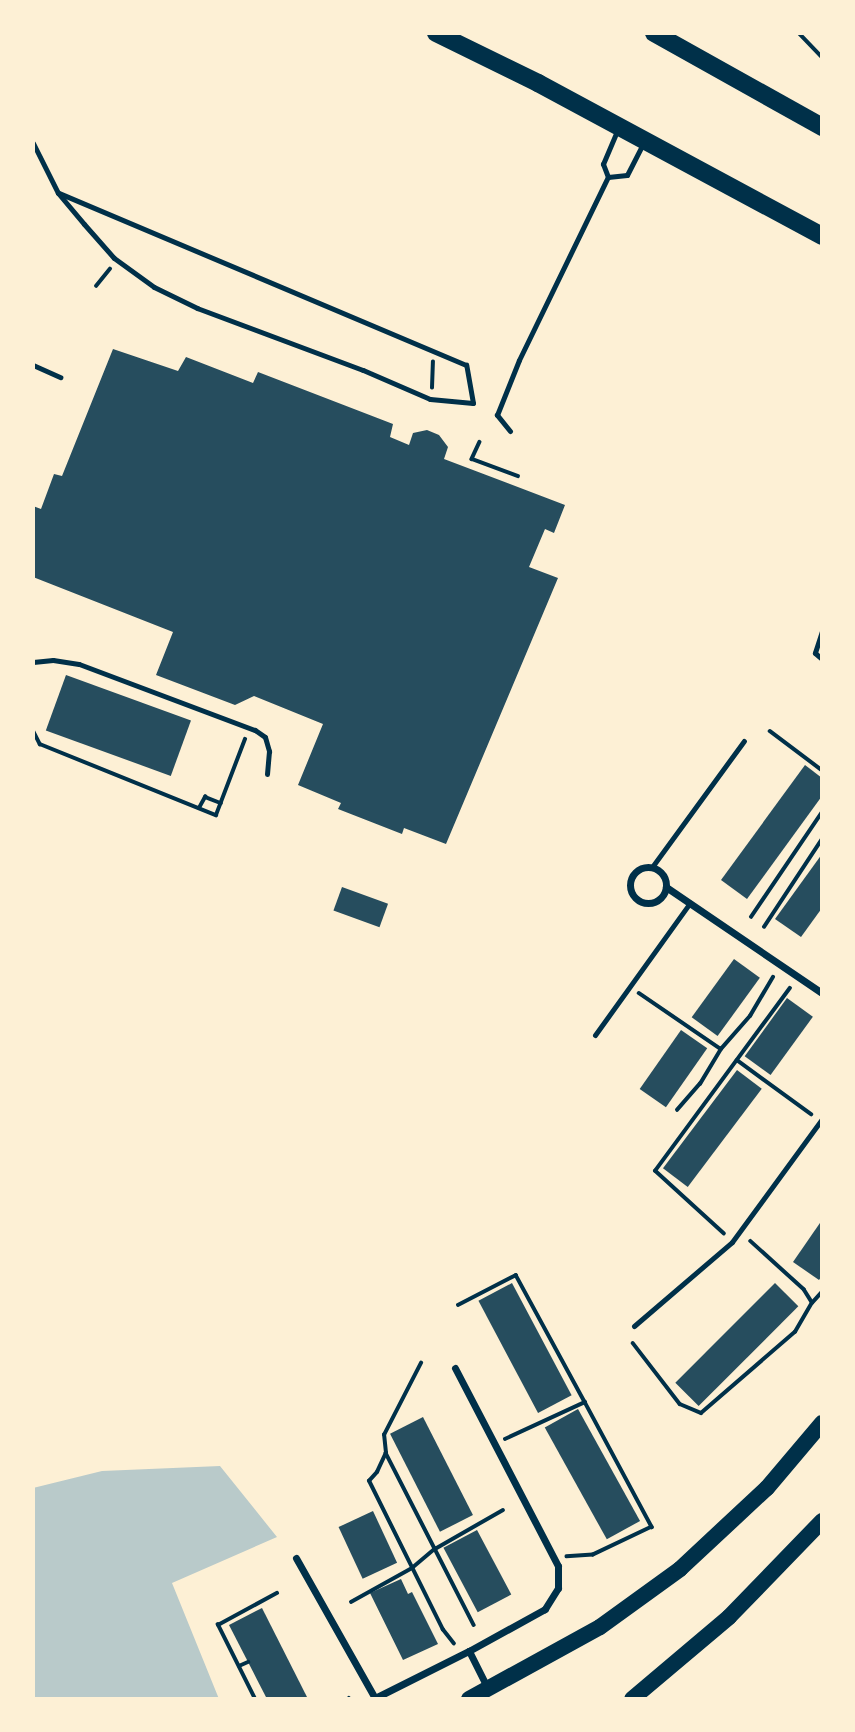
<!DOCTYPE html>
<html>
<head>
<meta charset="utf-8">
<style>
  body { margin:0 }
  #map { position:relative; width:855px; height:1732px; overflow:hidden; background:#fdf0d5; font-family:Quicksand,sans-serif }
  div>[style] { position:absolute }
  .green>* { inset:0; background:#b9caca }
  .building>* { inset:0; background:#264d5e; transform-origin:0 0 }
  .path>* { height:3.5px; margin:-1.75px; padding:0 1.75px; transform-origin:1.75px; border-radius:1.75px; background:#003049 }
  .service>* { height:5px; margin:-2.5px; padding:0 2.5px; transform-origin:2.5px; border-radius:2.5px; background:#003049 }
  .minor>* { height:7px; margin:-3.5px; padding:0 3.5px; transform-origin:3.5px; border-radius:3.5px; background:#003049 }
  .minor>.ring { margin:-3.5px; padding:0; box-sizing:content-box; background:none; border:7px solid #003049; border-radius:50% }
  .primary>* { height:16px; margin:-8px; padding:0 8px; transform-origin:8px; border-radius:8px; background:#003049 }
  .trunk>* { height:18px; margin:-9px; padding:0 9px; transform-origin:9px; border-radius:9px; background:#003049 }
  span { translate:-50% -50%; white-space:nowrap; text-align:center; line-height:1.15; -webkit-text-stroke:7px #fdf0d5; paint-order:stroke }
  .frame { position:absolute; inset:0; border:35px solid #fdf0d5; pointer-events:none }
</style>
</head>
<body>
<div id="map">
  <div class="green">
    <i style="clip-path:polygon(220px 1466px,277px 1537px,172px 1583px,219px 1699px,33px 1699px,33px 1488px,102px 1471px)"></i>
  </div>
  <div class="building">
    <i style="clip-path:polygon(113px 349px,178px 371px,186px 357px,253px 383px,258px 372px,393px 424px,390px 437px,409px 445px,413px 433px,427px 430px,439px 435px,448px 447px,444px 459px,565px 505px,554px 533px,545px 529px,529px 567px,558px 578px,446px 844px,404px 828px,402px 834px,338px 809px,341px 803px,298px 785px,323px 724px,254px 696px,235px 705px,156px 675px,173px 632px,33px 577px,33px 506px,41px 509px,54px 474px,62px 476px)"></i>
    <i style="left:66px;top:675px;width:133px;height:59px;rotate:20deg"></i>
    <i style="clip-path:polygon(805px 765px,822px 778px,822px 796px,747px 899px,721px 880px)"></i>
    <i style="clip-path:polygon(822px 854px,822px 908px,801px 937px,775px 919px)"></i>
    <i style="left:342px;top:887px;width:49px;height:25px;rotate:20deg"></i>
    <i style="left:734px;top:959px;width:32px;height:72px;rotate:36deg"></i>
    <i style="left:787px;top:998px;width:32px;height:72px;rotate:36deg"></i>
    <i style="left:681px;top:1030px;width:32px;height:72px;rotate:35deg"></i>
    <i style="left:737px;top:1070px;width:31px;height:123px;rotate:37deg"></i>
    <i style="clip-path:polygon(822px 1220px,822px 1276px,819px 1280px,793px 1262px)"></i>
    <i style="left:512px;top:1283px;width:127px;height:38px;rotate:62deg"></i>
    <i style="left:775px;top:1283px;width:33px;height:141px;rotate:45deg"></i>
    <i style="left:578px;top:1409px;width:128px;height:38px;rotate:61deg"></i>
    <i style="left:423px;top:1417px;width:110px;height:37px;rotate:63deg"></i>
    <i style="left:373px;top:1511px;width:57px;height:38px;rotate:65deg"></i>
    <i style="left:477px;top:1530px;width:73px;height:38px;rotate:62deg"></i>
    <i style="clip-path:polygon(401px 1579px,408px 1594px,412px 1592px,438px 1644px,403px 1660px,370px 1593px)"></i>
    <i style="clip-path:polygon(262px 1608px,308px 1699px,267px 1699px,229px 1625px)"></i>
  </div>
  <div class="path">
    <i style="left:799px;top:33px;width:33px;rotate:46deg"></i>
    <i style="left:96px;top:286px;width:22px;rotate:-51deg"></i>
    <i style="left:432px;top:388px;width:26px;rotate:-88deg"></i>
    <i style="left:480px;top:442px;width:19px;rotate:115deg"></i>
    <i style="left:472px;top:459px;width:49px;rotate:20.3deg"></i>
    <i style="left:33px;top:730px;width:16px;rotate:63deg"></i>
    <i style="left:40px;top:744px;width:190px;rotate:22deg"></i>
    <i style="left:216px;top:815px;width:81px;rotate:-69.1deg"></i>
    <i style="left:770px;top:731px;width:65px;rotate:36.9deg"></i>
    <i style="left:199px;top:808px;width:13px;rotate:-61deg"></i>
    <i style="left:205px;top:797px;width:17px;rotate:21deg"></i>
    <i style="left:751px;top:917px;width:127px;rotate:-55.9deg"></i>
    <i style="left:764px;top:927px;width:105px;rotate:-56.6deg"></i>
    <i style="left:639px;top:993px;width:99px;rotate:34.3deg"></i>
    <i style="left:737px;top:1060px;width:92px;rotate:36.1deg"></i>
    <i style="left:677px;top:1110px;width:35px;rotate:-49deg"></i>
    <i style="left:700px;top:1084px;width:41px;rotate:-59deg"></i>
    <i style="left:721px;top:1049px;width:44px;rotate:-48.7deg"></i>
    <i style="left:750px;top:1016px;width:45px;rotate:-59.5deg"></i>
    <i style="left:724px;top:1234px;width:93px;rotate:-137.6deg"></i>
    <i style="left:655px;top:1171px;width:227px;rotate:-53.6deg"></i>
    <i style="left:812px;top:1303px;width:15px;rotate:-48deg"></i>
    <i style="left:458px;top:1305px;width:65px;rotate:-27.3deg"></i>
    <i style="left:516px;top:1275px;width:145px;rotate:61.5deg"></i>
    <i style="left:633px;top:1343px;width:77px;rotate:52.4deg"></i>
    <i style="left:680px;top:1404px;width:23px;rotate:23deg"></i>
    <i style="left:701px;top:1413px;width:124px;rotate:-40.8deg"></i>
    <i style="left:795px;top:1332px;width:34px;rotate:-60deg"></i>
    <i style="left:812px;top:1303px;width:15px;rotate:-122deg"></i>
    <i style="left:804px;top:1290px;width:72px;rotate:-137.8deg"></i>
    <i style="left:505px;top:1439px;width:88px;rotate:-24.8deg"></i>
    <i style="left:585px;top:1402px;width:142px;rotate:61.8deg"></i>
    <i style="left:652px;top:1527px;width:65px;rotate:154.6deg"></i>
    <i style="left:593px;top:1555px;width:26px;rotate:176deg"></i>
    <i style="left:386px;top:1453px;width:18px;rotate:-96deg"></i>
    <i style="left:384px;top:1435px;width:81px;rotate:-62.8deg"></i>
    <i style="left:351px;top:1602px;width:70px;rotate:-29.1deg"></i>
    <i style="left:412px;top:1568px;width:30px;rotate:-40deg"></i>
    <i style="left:435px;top:1549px;width:78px;rotate:-29.8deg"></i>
    <i style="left:454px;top:1644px;width:18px;rotate:-128deg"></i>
    <i style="left:443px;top:1630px;width:166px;rotate:-116.4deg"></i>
    <i style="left:369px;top:1481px;width:12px;rotate:-48deg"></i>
    <i style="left:377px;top:1472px;width:21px;rotate:-65deg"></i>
    <i style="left:386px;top:1453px;width:193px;rotate:62.9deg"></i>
    <i style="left:239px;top:1666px;width:10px;rotate:-24deg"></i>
    <i style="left:255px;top:1699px;width:83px;rotate:-116.6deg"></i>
    <i style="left:218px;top:1625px;width:67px;rotate:-28.5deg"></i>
    <i style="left:348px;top:1699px;width:1px;rotate:-45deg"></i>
  </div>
  <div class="service">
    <i style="left:33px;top:143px;width:56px;rotate:63.4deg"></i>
    <i style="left:58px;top:193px;width:40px;rotate:50deg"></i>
    <i style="left:84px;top:224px;width:45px;rotate:48.6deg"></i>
    <i style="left:114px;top:258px;width:49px;rotate:35.9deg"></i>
    <i style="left:154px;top:287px;width:48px;rotate:26deg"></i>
    <i style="left:197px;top:308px;width:177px;rotate:20.5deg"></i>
    <i style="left:363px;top:370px;width:73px;rotate:23.4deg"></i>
    <i style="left:430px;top:399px;width:43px;rotate:5.3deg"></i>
    <i style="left:473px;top:403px;width:39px;rotate:-100deg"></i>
    <i style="left:466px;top:365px;width:443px;rotate:-157.1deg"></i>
    <i style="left:608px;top:177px;width:19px;rotate:-6deg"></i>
    <i style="left:627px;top:175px;width:37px;rotate:-63deg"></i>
    <i style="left:33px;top:365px;width:30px;rotate:24deg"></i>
    <i style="left:510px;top:431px;width:21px;rotate:-129deg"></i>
    <i style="left:497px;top:415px;width:59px;rotate:-68.2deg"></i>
    <i style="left:519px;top:360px;width:203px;rotate:-64.1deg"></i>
    <i style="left:608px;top:177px;width:14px;rotate:-111deg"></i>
    <i style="left:603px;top:164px;width:38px;rotate:-67deg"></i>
    <i style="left:822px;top:631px;width:23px;rotate:108deg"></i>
    <i style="left:815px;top:653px;width:9px;rotate:41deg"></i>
    <i style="left:33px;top:662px;width:20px;rotate:-6deg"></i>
    <i style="left:53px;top:660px;width:26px;rotate:9deg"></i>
    <i style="left:79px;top:664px;width:188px;rotate:20.6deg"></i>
    <i style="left:255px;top:730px;width:12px;rotate:35deg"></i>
    <i style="left:265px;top:737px;width:15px;rotate:74deg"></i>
    <i style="left:269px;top:751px;width:23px;rotate:95deg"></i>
    <i style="left:652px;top:867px;width:156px;rotate:-53.9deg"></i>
    <i style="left:595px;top:1035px;width:163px;rotate:-54.3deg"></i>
    <i style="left:634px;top:1326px;width:129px;rotate:-40.6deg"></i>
    <i style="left:732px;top:1242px;width:152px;rotate:-53.8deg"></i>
  </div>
  <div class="minor">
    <i class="ring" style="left:630px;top:867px;width:29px;height:29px"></i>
    <i style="left:666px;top:887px;width:189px;rotate:34.2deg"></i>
    <i style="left:455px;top:1368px;width:223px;rotate:62.5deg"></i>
    <i style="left:558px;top:1566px;width:22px;rotate:90deg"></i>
    <i style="left:558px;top:1588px;width:25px;rotate:122deg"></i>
    <i style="left:545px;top:1609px;width:87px;rotate:151.1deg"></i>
    <i style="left:469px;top:1651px;width:42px;rotate:63.4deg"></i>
    <i style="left:296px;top:1558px;width:161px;rotate:60.6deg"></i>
    <i style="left:375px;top:1698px;width:105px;rotate:-26.6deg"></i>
  </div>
  <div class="primary">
    <i style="left:469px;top:1699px;width:149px;rotate:-28.8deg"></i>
    <i style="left:600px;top:1627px;width:99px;rotate:-35.9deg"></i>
    <i style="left:680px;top:1569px;width:119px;rotate:-43deg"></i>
    <i style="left:767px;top:1488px;width:85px;rotate:-49.8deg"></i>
    <i style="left:632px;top:1699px;width:127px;rotate:-40.2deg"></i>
    <i style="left:729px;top:1617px;width:134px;rotate:-45.9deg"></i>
  </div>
  <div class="trunk">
    <i style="left:436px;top:33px;width:114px;rotate:26.1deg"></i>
    <i style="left:538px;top:83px;width:323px;rotate:28.3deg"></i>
    <i style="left:654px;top:33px;width:193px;rotate:29.2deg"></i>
  </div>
  <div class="frame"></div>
</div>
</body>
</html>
